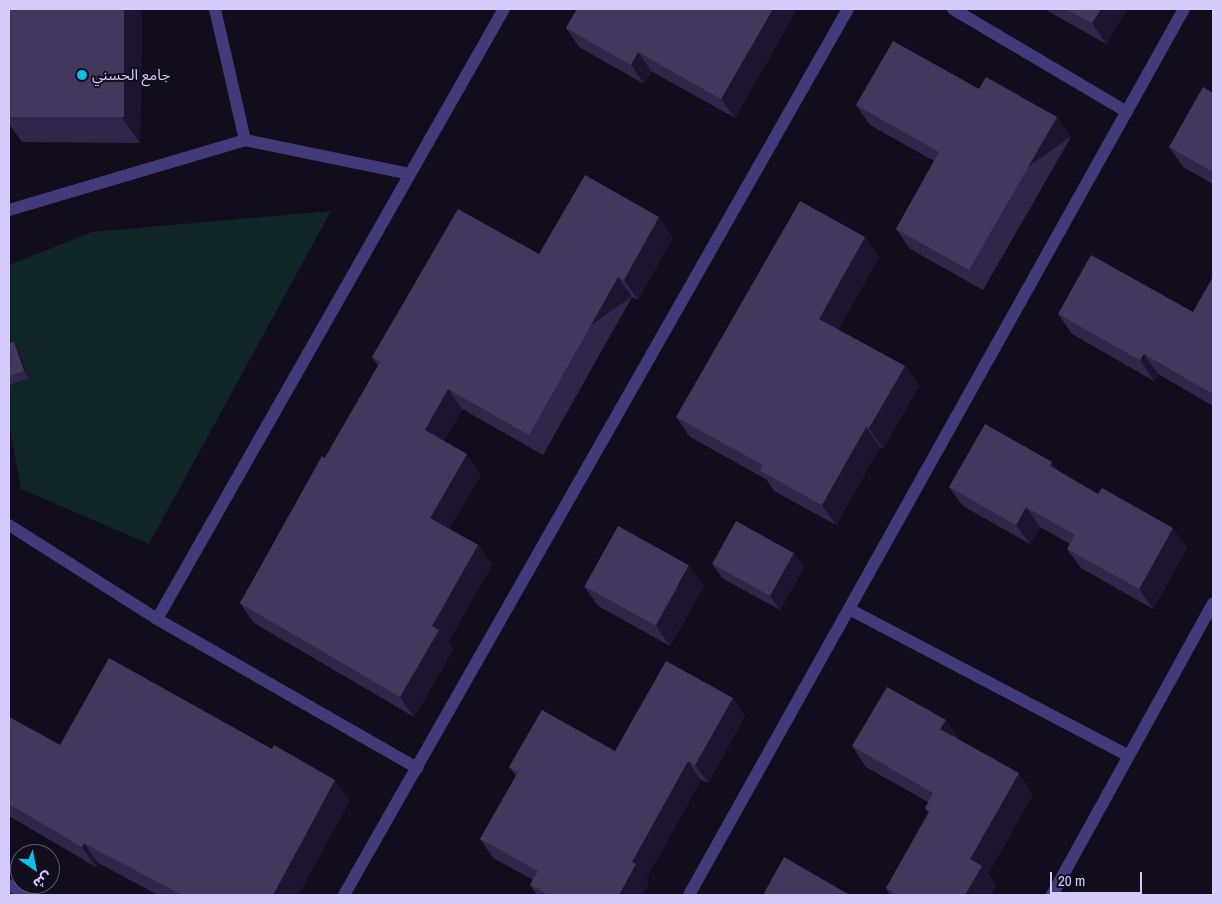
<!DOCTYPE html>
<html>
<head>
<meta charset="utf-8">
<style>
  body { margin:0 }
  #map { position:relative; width:1222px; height:904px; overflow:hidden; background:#110d1d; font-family:"Archivo Narrow","Noto Sans Arabic",sans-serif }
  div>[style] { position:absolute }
  .green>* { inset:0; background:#102526 }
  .minor>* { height:12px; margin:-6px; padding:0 6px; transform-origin:6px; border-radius:6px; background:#423b79 }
  .wall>* { inset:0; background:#302649 }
  .shaded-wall>* { inset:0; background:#1c1530; transform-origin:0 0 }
  .building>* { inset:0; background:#42385d; transform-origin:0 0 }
  .dots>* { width:14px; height:14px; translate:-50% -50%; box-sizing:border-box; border:2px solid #110d1d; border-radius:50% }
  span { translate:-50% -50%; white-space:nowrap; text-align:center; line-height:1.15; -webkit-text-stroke:4px #110d1d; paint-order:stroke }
  .poi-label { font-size:15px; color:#d5ccfc }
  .left { translate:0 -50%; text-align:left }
  .frame { position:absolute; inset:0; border:10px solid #d5ccfc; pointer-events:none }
  .north { position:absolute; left:10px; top:844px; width:50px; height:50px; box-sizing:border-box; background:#110d1d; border:1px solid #5f5976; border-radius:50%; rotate:147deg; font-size:14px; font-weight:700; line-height:20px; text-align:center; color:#d5ccfc }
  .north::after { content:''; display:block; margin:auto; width:18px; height:22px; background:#0fbee5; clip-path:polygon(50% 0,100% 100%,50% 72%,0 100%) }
  .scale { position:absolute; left:1050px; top:872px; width:92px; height:22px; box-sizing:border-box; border:2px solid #d5ccfc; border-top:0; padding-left:6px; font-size:15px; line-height:18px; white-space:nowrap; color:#d5ccfc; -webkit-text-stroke:4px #110d1d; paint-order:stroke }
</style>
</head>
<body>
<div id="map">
  <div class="green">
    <i style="clip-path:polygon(331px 211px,149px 544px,21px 489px,9px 423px,9px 265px,92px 232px)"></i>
  </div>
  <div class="minor">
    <i style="left:215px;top:9px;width:134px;rotate:77.1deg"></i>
    <i style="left:953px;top:9px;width:202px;rotate:30.6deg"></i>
    <i style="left:9px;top:210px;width:246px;rotate:-16.5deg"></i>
    <i style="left:245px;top:140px;width:168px;rotate:11.6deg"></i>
    <i style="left:9px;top:525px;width:175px;rotate:32.4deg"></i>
    <i style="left:157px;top:619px;width:300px;rotate:29.8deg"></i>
    <i style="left:849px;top:609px;width:316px;rotate:27.7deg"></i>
    <i style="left:157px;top:619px;width:702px;rotate:-60.37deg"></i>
    <i style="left:9px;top:885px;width:21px;rotate:28deg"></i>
    <i style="left:344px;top:895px;width:1019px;rotate:-60.37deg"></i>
    <i style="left:689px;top:895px;width:1015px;rotate:-60.81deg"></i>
    <i style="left:1052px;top:895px;width:333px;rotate:-61.1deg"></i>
  </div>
  <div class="wall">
    <i style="clip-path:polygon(9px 9px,142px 9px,140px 143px,22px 142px,9px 124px)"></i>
    <i style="clip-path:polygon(577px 9px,797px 9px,735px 118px,651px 71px,644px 84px,579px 47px,566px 28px)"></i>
    <i style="clip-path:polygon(1044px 9px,1127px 9px,1106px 44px)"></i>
    <i style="clip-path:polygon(979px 89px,1057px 117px,1071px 137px,983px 290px,910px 249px,896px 229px,934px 161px,870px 125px,856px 105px)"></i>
    <i style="clip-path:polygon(1213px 93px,1213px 184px,1183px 167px,1169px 147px)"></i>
    <i style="clip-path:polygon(673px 237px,638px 300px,632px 297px,543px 455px,462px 409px,444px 441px,481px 474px,449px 529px,478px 545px,492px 565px,448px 642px,453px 650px,414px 717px,254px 623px,240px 603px,378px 366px,372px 357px,539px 254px)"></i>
    <i style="clip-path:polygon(865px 237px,879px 257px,838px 330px,905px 366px,919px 386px,883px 449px,880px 447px,836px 525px,774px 491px,766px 479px,690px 437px,676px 417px)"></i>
    <i style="clip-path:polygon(1213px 277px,1213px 406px,1158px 374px,1154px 381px,1072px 334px,1058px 314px,1193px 312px)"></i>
    <i style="clip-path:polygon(9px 344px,19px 349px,29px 378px,9px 385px)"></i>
    <i style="clip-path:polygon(1060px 472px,1187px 548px,1153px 609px,1081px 568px,1067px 549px,1070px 544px,1040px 527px,1030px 544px,963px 506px,949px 487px)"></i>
    <i style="clip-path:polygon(794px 553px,804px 567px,780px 610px,722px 578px,712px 564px)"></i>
    <i style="clip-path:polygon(584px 586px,704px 586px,670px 646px,598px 606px)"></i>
    <i style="clip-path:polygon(745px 716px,708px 783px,701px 780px,646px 879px,649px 883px,642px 895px,537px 895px,530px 885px,533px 880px,493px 858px,480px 839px,516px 776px,509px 767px,615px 751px)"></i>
    <i style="clip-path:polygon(9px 717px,60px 745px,350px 800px,298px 895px,158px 895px,98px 863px,96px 867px,9px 816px)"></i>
    <i style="clip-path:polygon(960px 740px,1033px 794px,988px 874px,996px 886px,991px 895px,890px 895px,886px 888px,928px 813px,925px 808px,928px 802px,866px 767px,852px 746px)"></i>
  </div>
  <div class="shaded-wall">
    <i style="clip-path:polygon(124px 9px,142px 9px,140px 143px,122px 118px)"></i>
    <i style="clip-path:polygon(773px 9px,797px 9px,735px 118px,721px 99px)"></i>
    <i style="clip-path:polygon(1101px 9px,1127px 9px,1106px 44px,1092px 23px)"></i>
    <i style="clip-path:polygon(638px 52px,651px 71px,644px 84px,631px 65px)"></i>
    <i style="left:1057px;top:117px;width:24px;height:177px;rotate:55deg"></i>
    <i style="clip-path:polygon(659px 217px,673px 237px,638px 300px,624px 280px)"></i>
    <i style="clip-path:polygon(865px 237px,879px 257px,833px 339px,819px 319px)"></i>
    <i style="left:618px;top:277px;width:24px;height:181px;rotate:55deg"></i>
    <i style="clip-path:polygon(14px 342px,19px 349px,29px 378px,24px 371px)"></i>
    <i style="clip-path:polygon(1144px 354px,1158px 374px,1154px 381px,1140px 360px)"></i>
    <i style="clip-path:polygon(905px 366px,919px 386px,883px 449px,869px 428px)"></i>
    <i style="clip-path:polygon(448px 389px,462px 409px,439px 450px,425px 430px)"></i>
    <i style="clip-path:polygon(866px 427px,880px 447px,836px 525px,822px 505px)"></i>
    <i style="clip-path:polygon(467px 454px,481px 474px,444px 538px,430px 518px)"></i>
    <i style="clip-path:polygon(1052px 462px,1066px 481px,1050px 466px)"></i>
    <i style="clip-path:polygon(1026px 507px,1040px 527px,1030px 544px,1016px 525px)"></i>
    <i style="clip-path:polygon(1173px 528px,1187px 548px,1153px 609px,1139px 589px)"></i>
    <i style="clip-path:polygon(478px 545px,492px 565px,448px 642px,453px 650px,414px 717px,400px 697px,432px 626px)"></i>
    <i style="clip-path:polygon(794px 553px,804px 567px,780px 610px,770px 596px)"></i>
    <i style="clip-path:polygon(689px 566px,704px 586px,670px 646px,656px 626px)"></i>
    <i style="clip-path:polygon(733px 698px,745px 716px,708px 783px,695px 765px)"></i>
    <i style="clip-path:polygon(946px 720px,960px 740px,940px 729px)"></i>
    <i style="clip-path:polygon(688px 761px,701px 780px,646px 879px,649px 883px,642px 895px,619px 895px,632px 862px)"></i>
    <i style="clip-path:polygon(1019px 773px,1033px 794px,988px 874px,996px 886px,991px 895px,965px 895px,970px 859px)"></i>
    <i style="clip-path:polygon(335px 780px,350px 800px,298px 895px,273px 895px)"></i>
    <i style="clip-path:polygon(84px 843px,98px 863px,96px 867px,82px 847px)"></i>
  </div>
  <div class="building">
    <i style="left:9px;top:9px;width:115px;height:108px"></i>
    <i style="clip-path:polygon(577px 9px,773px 9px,721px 99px,638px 52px,631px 65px,566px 28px)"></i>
    <i style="clip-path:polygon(1066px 9px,1101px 9px,1092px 23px)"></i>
    <i style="clip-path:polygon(893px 41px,979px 89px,986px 77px,1057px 117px,969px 270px,896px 229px,939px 152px,856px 105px)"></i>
    <i style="clip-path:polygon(1203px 87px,1213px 93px,1213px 172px,1169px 147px)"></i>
    <i style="clip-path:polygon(585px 175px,659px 217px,624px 280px,618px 277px,529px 435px,448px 389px,425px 430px,467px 454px,430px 518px,478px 545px,432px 626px,439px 630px,400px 697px,240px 603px,322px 456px,325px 458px,380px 362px,372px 357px,458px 209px,539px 254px)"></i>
    <i style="clip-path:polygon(800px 201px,865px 237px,819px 319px,905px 366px,869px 428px,866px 427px,822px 505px,760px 471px,763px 465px,676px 417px)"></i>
    <i style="clip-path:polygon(1091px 255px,1193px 312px,1213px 277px,1213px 394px,1144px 354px,1140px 360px,1058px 314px)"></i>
    <i style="clip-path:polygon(14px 342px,24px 371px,9px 376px,9px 344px)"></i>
    <i style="clip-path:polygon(985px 424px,1052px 462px,1050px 466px,1098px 494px,1102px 488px,1173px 528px,1139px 589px,1067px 549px,1075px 535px,1026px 507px,1016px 525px,949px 487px)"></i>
    <i style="left:736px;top:521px;width:66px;height:49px;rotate:29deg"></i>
    <i style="left:618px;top:526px;width:81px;height:69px;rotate:29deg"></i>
    <i style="clip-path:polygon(109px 658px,272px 749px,274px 745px,335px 780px,273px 895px,182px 895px,84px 843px,82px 847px,9px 804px,9px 717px,60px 745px)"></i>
    <i style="clip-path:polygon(666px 661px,733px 698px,695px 765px,688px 761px,632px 862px,636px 864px,619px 895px,549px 895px,530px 885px,538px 871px,480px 839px,518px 772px,509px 767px,542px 710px,615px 751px)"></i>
    <i style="clip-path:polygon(887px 687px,946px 720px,940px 729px,1019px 773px,970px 859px,982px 866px,965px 895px,898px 895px,886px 888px,930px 811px,925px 808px,933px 793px,852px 746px)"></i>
    <i style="clip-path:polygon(784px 857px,848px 894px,847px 895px,763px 895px)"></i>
  </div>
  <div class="dots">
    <i style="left:82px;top:75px;background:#0fbee5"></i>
  </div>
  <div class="poi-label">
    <span class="left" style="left:92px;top:75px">جامع الحسني</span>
  </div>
  <div class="frame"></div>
  <div class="north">ش</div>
  <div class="scale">20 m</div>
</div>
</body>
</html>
